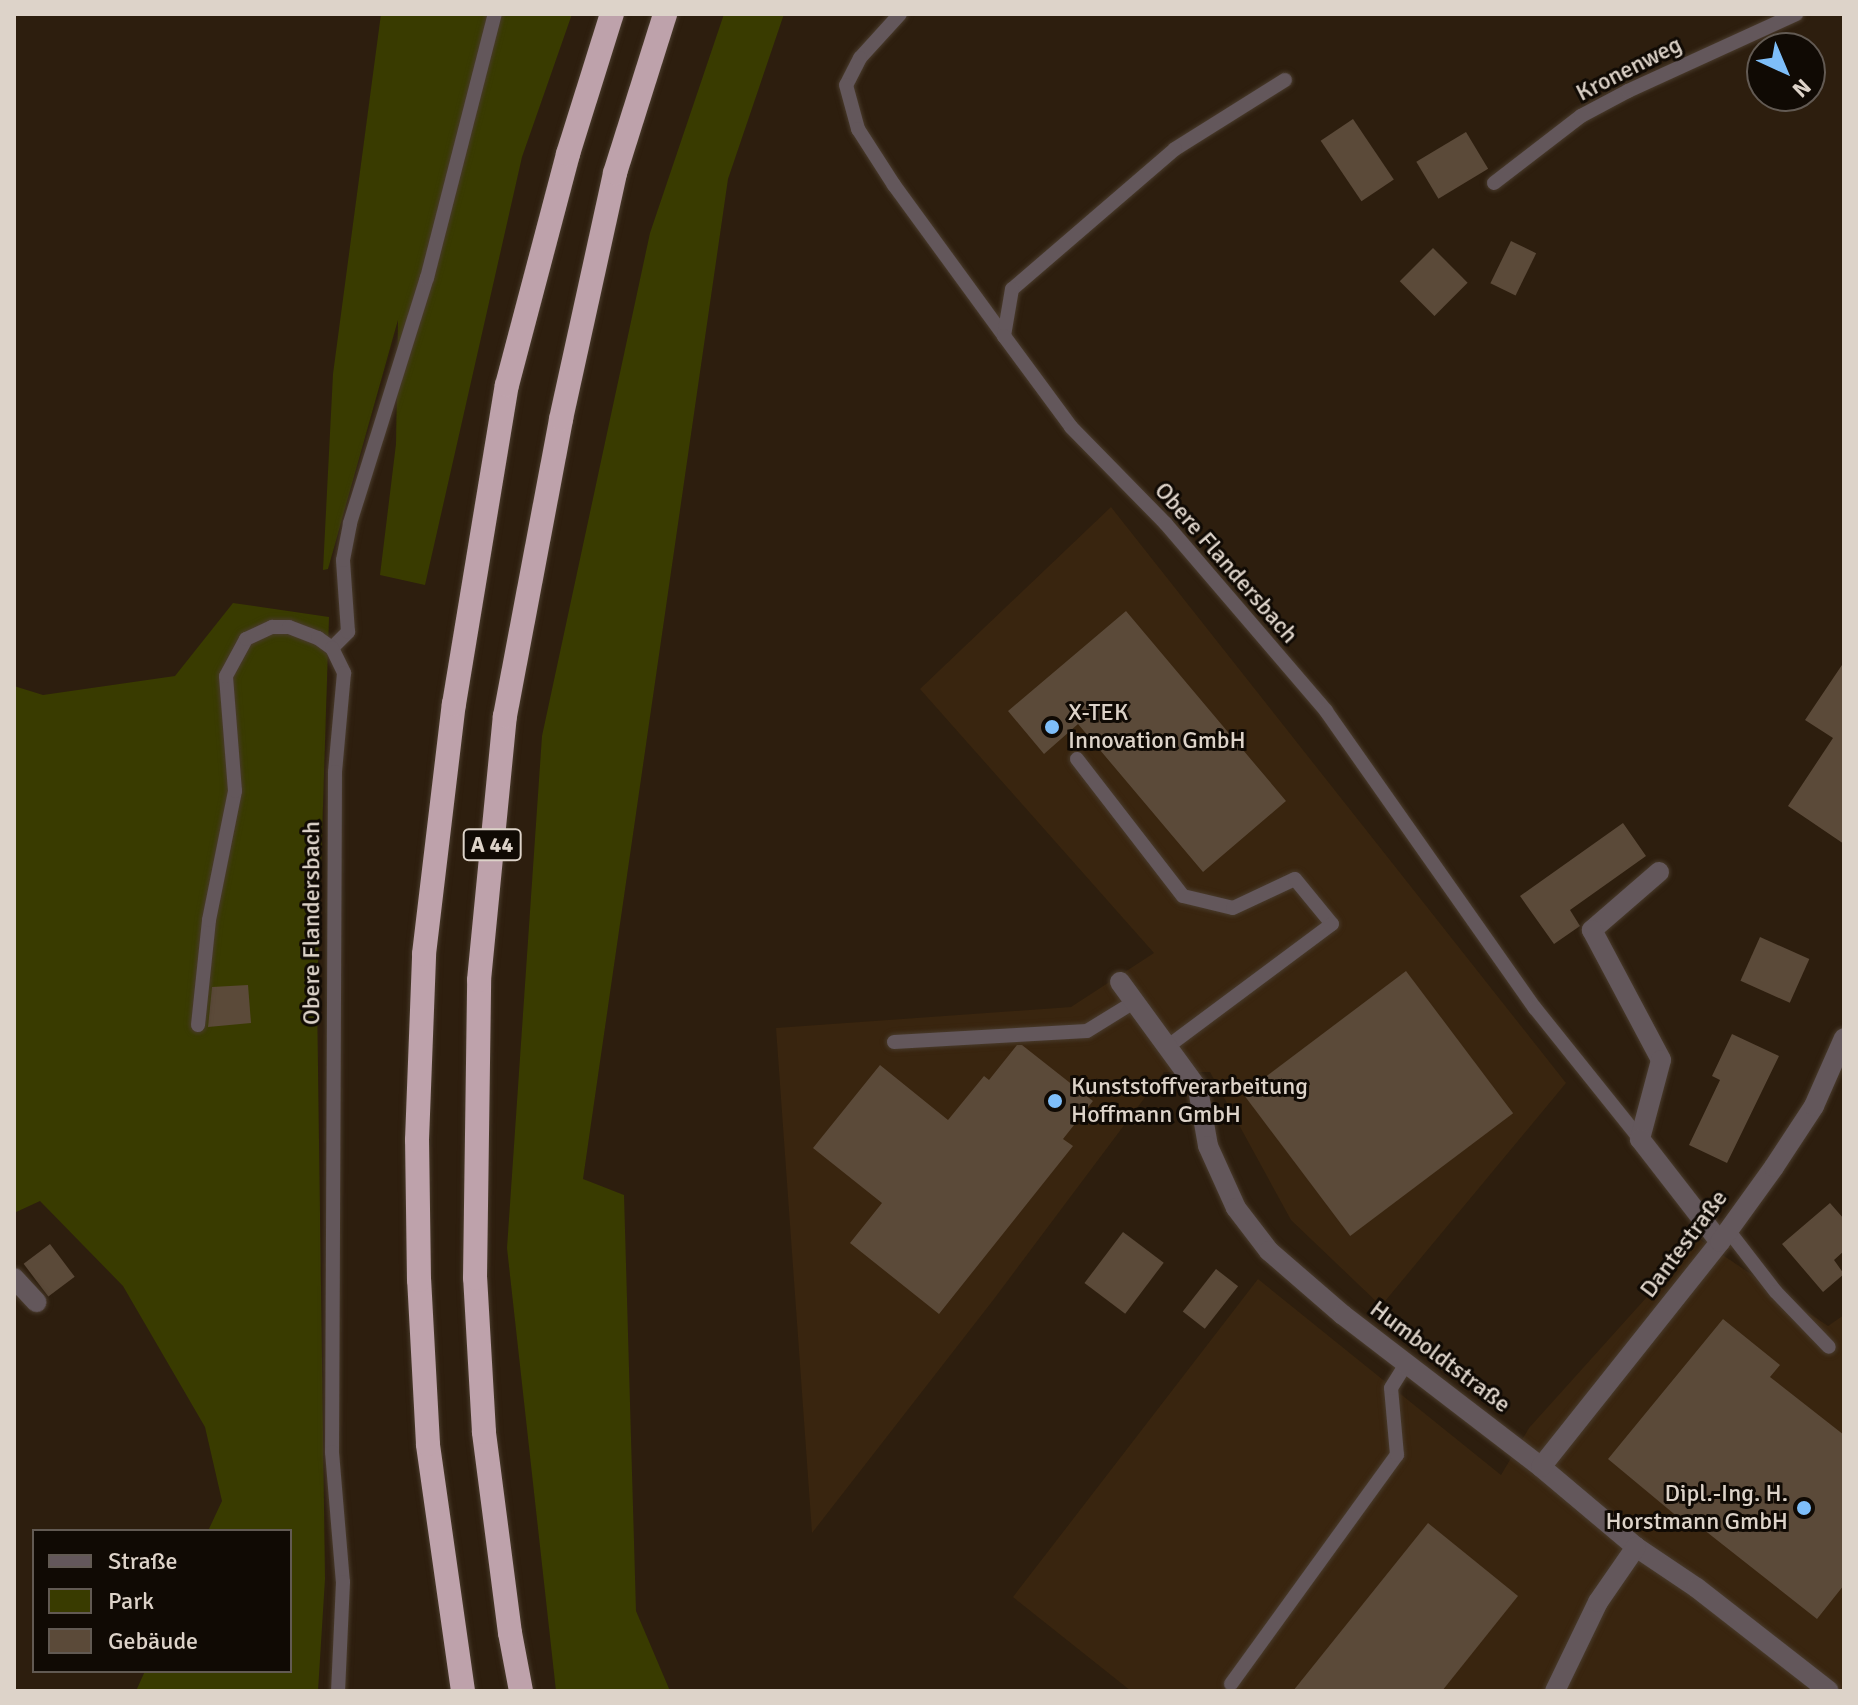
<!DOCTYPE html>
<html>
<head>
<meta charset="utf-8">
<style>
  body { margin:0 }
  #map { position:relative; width:1858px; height:1705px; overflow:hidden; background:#2d1e0e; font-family:Signika,sans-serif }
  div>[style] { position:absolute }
  .built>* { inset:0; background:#39250f }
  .green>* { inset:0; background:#393b00 }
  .building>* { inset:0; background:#5b4a39; transform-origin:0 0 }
  .roads { filter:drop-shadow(0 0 2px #493b2c) drop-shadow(0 0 2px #493b2c) }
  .service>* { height:14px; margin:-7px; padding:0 7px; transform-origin:7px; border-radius:7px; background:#63575b }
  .minor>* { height:20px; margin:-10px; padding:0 10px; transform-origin:10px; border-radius:10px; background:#63575b }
  .motorway>* { height:24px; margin:-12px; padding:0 12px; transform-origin:12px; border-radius:12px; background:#bea2ab }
  .dots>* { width:22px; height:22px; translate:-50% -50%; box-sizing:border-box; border:4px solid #100a04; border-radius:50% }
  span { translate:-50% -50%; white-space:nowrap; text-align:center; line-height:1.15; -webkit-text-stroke:6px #100a04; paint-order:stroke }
  .shield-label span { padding:2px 6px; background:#100a04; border:2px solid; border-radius:6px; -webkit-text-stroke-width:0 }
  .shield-label { font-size:22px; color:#ddd3c9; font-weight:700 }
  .street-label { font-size:24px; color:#ddd3c9 }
  .poi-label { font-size:24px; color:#ddd3c9 }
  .left { translate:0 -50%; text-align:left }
  .right { translate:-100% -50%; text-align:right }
  .frame { position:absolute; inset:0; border:16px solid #ddd3c9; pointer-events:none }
  .legend { position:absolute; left:32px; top:1529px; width:260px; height:144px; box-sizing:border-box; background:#100a04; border:2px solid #625a53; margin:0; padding:10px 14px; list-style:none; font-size:24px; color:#ddd3c9 }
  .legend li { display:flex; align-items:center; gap:16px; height:40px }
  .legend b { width:40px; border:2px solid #625a53 }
  .north { position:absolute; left:1746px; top:32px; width:80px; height:80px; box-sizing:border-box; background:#100a04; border:2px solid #625a53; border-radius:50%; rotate:136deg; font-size:22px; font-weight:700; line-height:32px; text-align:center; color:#ddd3c9 }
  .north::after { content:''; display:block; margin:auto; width:28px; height:36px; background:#7ebef9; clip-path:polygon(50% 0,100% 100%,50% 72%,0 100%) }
</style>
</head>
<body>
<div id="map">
  <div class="built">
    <i style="clip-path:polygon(1111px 507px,1566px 1083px,1381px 1306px,1291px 1220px,1210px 1072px,1164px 1072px,994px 1299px,812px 1533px,776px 1028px,1071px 1007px,1154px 953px,920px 689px)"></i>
    <i style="clip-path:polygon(1699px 1239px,1828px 1326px,1844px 1315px,1844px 1691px,1131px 1691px,1013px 1597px,1258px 1279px,1501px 1475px,1529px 1428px)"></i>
  </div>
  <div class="green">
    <i style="clip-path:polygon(381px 14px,572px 14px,522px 157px,425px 585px,380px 575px,396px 444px,398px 320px,328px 569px,323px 570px,333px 374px)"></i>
    <i style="clip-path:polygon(724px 14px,784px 14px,728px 179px,583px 1179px,624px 1195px,636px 1611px,670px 1691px,556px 1691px,507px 1248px,542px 736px,650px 233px)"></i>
    <i style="clip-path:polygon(233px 603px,329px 617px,317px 995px,325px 1579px,318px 1691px,136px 1691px,145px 1671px,290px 1671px,290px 1531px,208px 1531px,222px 1501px,205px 1427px,123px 1286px,40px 1201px,14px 1213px,14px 686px,43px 695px,175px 676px)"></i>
  </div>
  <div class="building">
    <i style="left:1353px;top:119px;width:73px;height:39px;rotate:56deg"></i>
    <i style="left:1466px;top:132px;width:43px;height:58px;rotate:59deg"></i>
    <i style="left:1511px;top:241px;width:28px;height:47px;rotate:26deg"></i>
    <i style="left:1433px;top:248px;width:49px;height:47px;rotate:45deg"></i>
    <i style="clip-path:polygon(1126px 611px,1286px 801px,1203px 872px,1078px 724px,1044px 754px,1008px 711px)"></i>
    <i style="clip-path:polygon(1844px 662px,1844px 844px,1788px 806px,1833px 738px,1805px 720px)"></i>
    <i style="clip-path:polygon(1623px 823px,1646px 856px,1570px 910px,1580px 926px,1554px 944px,1520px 896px)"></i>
    <i style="left:1760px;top:937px;width:54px;height:48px;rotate:24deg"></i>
    <i style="left:1406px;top:971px;width:178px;height:204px;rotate:53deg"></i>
    <i style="clip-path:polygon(248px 985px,251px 1023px,208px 1027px,212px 987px)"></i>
    <i style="clip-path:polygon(1732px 1034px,1779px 1056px,1727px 1163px,1689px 1145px,1720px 1080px,1712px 1076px)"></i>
    <i style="clip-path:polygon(1017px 1045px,1022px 1045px,1093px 1101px,1063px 1139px,1073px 1146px,939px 1314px,850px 1243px,882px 1203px,813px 1148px,880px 1065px,948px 1120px,984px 1076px,989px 1080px)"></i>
    <i style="clip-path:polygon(1830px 1203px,1844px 1219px,1844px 1251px,1834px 1260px,1844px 1274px,1823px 1292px,1782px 1244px)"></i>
    <i style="left:1123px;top:1232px;width:51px;height:64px;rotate:37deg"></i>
    <i style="left:50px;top:1244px;width:41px;height:33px;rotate:53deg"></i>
    <i style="left:1216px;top:1269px;width:28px;height:54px;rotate:38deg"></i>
    <i style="clip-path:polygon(1723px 1319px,1780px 1365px,1770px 1377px,1844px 1435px,1844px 1585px,1817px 1619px,1689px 1518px,1685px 1523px,1608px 1459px)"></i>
    <i style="clip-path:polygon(1428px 1523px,1518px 1596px,1442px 1691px,1293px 1691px)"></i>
  </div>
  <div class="roads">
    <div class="service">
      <i style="left:900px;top:14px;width:59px;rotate:132.3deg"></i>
      <i style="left:860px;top:58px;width:30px;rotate:117deg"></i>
      <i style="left:846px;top:85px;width:46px;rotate:74.7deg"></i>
      <i style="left:858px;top:129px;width:67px;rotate:57.3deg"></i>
      <i style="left:894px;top:185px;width:187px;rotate:53.9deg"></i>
      <i style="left:1285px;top:80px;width:130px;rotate:147.9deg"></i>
      <i style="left:1175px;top:149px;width:215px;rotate:139.3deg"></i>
      <i style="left:1012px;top:289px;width:48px;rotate:99.7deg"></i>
      <i style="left:1004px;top:336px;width:113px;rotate:53.6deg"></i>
      <i style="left:1071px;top:427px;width:136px;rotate:45.6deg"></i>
      <i style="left:1166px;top:524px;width:246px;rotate:49.4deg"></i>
      <i style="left:1326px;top:711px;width:363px;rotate:54.9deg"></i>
      <i style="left:1535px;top:1008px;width:168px;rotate:51.3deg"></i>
      <i style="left:1494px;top:183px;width:110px;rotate:-37.6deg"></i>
      <i style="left:1581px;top:116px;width:53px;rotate:-28deg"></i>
      <i style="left:1628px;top:91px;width:185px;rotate:-24.6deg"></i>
      <i style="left:332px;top:648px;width:23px;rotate:-45deg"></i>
      <i style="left:348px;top:632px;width:72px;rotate:-94deg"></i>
      <i style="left:343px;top:560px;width:38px;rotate:-79deg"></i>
      <i style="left:350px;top:523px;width:257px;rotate:-72.6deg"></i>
      <i style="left:427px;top:278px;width:273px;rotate:-75.6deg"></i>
      <i style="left:1077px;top:759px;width:173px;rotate:52.3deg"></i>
      <i style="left:1183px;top:896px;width:51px;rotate:13.5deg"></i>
      <i style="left:1233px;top:908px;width:68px;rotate:-25.1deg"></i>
      <i style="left:1295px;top:879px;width:58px;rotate:50.6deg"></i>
      <i style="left:1332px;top:924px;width:206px;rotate:143.3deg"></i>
      <i style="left:198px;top:1025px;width:106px;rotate:-84deg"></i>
      <i style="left:209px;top:920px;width:132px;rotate:-78.6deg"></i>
      <i style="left:235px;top:791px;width:115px;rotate:-94.5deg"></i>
      <i style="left:226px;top:676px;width:42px;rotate:-61.6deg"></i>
      <i style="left:246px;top:639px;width:29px;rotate:-25deg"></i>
      <i style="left:272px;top:627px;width:17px"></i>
      <i style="left:289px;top:627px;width:31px;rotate:21deg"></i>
      <i style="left:318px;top:638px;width:17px;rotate:36deg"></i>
      <i style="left:332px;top:648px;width:28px;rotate:64deg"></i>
      <i style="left:344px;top:673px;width:99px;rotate:95.2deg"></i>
      <i style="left:335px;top:772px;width:680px;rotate:90.25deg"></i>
      <i style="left:332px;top:1452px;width:130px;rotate:85.2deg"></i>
      <i style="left:343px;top:1582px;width:109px;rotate:92.6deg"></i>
      <i style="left:894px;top:1042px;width:193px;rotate:-3.3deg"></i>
      <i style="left:1087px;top:1031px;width:55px;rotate:-31.7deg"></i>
      <i style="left:1728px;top:1230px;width:78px;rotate:52.3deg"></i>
      <i style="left:1776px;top:1292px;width:76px;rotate:46.1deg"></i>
      <i style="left:1231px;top:1684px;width:283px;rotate:-54.1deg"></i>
      <i style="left:1397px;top:1455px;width:67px;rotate:-95.1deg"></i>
      <i style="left:1391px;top:1388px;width:28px;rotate:-58deg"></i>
    </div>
    <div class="minor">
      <i style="left:1659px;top:872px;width:89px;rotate:139.1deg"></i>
      <i style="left:1592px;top:930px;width:147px;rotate:62deg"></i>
      <i style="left:1661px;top:1060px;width:82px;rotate:104.9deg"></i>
      <i style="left:1640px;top:1139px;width:130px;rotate:52.2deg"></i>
      <i style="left:1120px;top:982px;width:132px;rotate:53.9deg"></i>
      <i style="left:1198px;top:1089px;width:58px;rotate:80deg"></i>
      <i style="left:1208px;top:1146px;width:68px;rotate:65.7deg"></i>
      <i style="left:1236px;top:1208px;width:54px;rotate:52.5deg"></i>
      <i style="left:1269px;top:1251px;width:98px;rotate:40.9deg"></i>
      <i style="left:1343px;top:1315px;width:250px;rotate:37.5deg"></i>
      <i style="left:1541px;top:1467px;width:124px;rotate:40.1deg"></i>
      <i style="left:1636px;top:1547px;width:73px;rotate:33.9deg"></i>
      <i style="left:1697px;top:1588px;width:167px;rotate:38deg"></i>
      <i style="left:14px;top:1278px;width:33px;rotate:47deg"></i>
      <i style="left:1541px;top:1467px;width:288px;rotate:-51.5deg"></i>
      <i style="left:1720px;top:1242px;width:92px;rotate:-54.2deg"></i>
      <i style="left:1774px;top:1167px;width:73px;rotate:-56.7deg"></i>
      <i style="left:1814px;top:1106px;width:74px;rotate:-66.2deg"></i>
      <i style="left:1555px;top:1691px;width:99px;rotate:-64.2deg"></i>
      <i style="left:1598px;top:1602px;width:67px;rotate:-55.4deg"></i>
    </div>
    <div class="motorway">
      <i style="left:463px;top:1691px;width:249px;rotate:-98.1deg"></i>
      <i style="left:428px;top:1444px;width:164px;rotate:-93.1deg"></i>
      <i style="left:419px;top:1280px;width:140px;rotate:-90.8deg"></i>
      <i style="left:417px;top:1140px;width:186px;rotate:-87.8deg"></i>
      <i style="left:424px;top:954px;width:252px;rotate:-83.2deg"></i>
      <i style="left:454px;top:704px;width:323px;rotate:-80.6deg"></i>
      <i style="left:507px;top:385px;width:239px;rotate:-75.2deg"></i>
      <i style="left:568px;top:154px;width:147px;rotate:-72.6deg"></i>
      <i style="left:521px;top:1691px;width:59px;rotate:-100.7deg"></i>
      <i style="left:510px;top:1633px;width:203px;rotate:-97.4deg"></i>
      <i style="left:484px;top:1432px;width:154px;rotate:-93.3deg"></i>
      <i style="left:475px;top:1278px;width:298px;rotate:-89.2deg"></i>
      <i style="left:479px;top:980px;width:265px;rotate:-84.4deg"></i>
      <i style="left:505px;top:716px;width:302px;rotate:-79.3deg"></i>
      <i style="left:561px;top:419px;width:252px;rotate:-77.6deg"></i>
      <i style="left:615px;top:173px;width:167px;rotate:-72.5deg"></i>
    </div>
  </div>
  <div class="dots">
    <i style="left:1052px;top:727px;background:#7ebef9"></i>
    <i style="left:1055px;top:1101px;background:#7ebef9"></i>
    <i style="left:1804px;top:1508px;background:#7ebef9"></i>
  </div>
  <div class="shield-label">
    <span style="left:492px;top:845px">A 44</span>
  </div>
  <div class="street-label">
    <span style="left:1629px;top:69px;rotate:-27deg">Kronenweg</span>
    <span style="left:1226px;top:563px;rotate:49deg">Obere Flandersbach</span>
    <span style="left:312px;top:923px;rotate:-90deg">Obere Flandersbach</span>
    <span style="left:1684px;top:1244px;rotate:-53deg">Dantestraße</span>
    <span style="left:1440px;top:1357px;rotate:37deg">Humboldtstraße</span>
  </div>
  <div class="poi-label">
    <span class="left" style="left:1068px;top:727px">X-TEK<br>Innovation GmbH</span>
    <span class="left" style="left:1071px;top:1101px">Kunststoffverarbeitung<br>Hoffmann GmbH</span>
    <span class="right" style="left:1788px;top:1508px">Dipl.-Ing. H.<br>Horstmann GmbH</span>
  </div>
  <div class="frame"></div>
  <ul class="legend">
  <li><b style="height:10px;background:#63575b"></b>Straße</li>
  <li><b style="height:22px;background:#393b00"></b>Park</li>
  <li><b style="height:22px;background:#5b4a39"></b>Gebäude</li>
  </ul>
  <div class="north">N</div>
</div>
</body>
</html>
